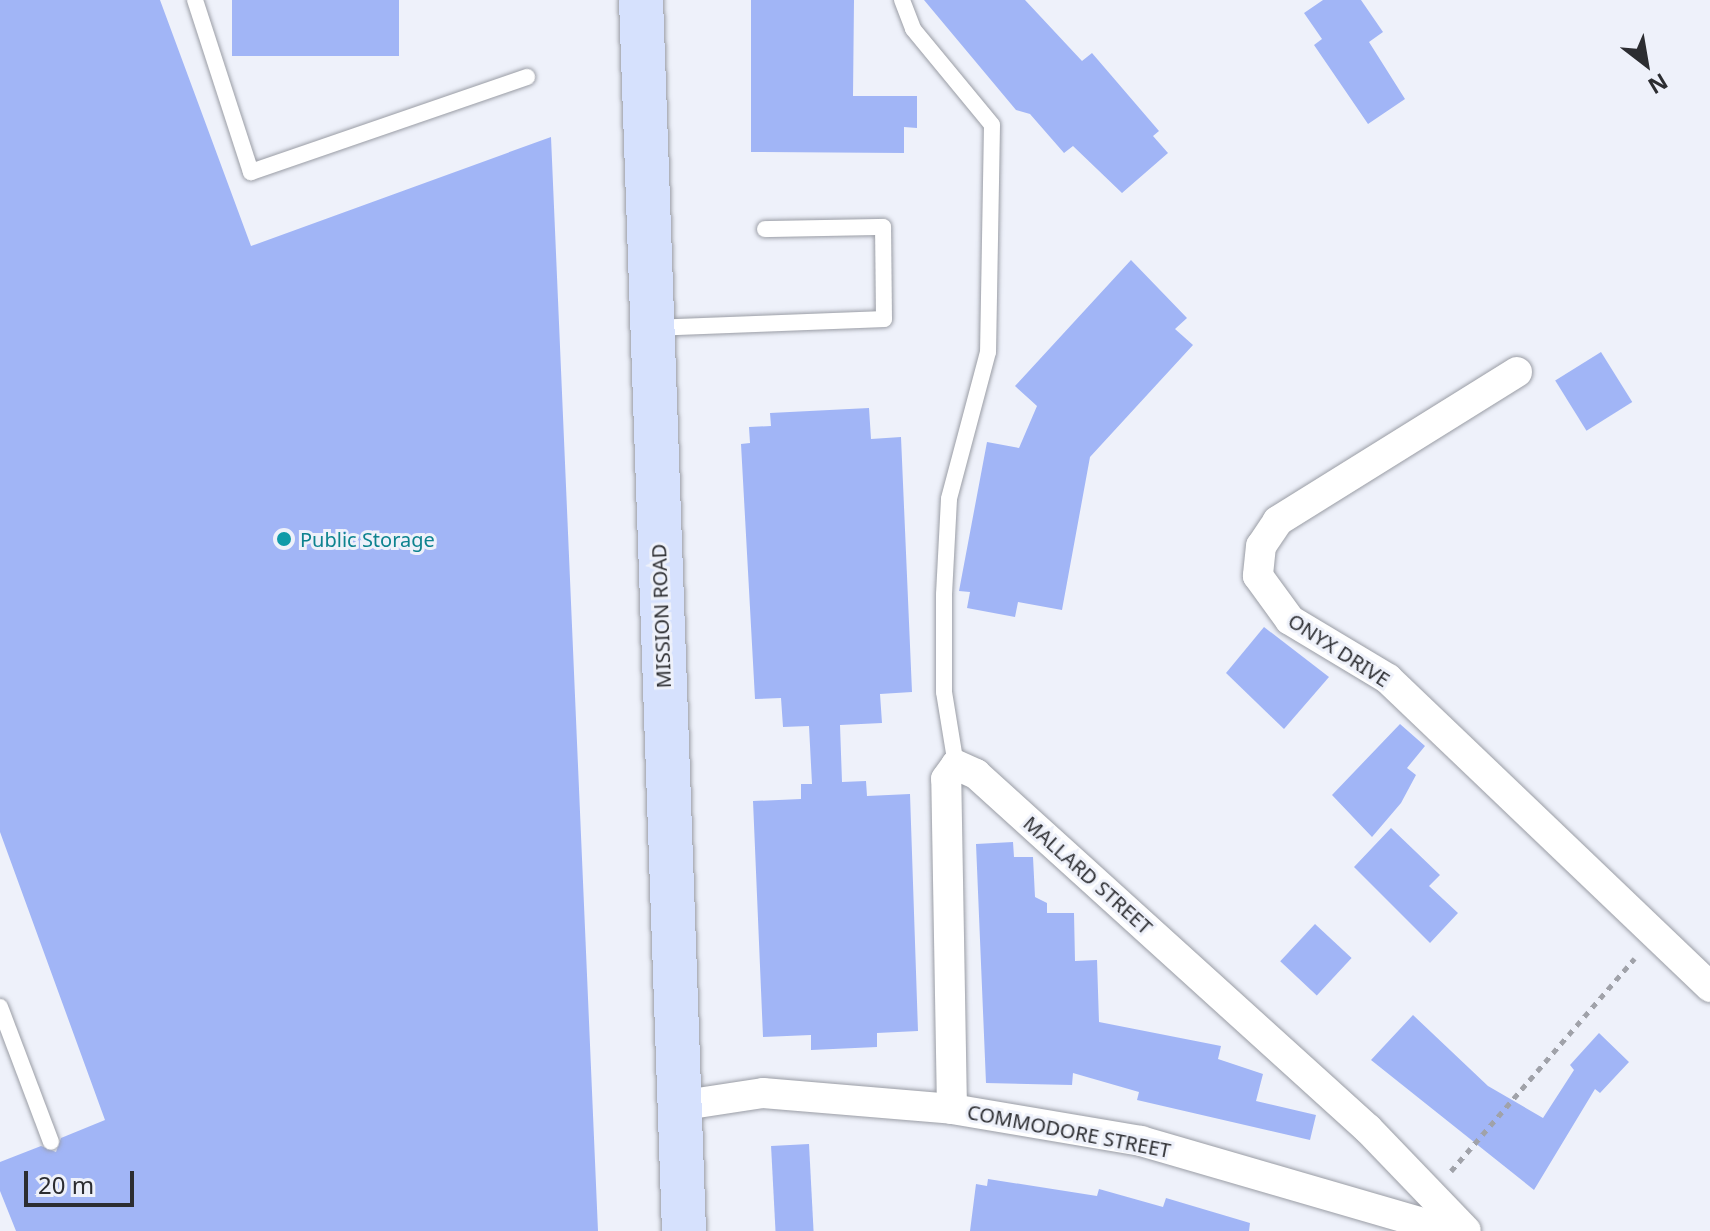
<!DOCTYPE html>
<html>
<head>
<meta charset="utf-8">
<style>
  body { margin:0 }
  #map { position:relative; width:1710px; height:1231px; overflow:hidden; background:#eef1fa; font-family:"Noto Sans",sans-serif }
  div>[style] { position:absolute }
  .building>* { inset:0; background:#a1b5f6; transform-origin:0 0 }
  .path>* { height:5px; margin-top:-2.5px; transform-origin:0; background:repeating-linear-gradient(90deg,#a0a2a9 0 6px,transparent 0 12px) }
  .roads { filter:drop-shadow(0 0 2px #9a9da5) drop-shadow(0 0 2px #9a9da5) }
  .lane>* { height:16px; margin:-8px; padding:0 8px; transform-origin:8px; border-radius:8px; background:#fff }
  .street>* { height:30px; margin:-15px; padding:0 15px; transform-origin:15px; border-radius:15px; background:#fff }
  .primary>* { height:44px; margin:-22px; padding:0 22px; transform-origin:22px; border-radius:22px; background:#d6e1fd }
  .dots>* { width:22px; height:22px; translate:-50% -50%; box-sizing:border-box; border:4px solid #eef1fa; border-radius:50% }
  span { translate:-50% -50%; white-space:nowrap; text-align:center; line-height:1.15; -webkit-text-stroke:6px #eef1fa; paint-order:stroke }
  .culture-label { font-size:20px; color:#0d838f }
  .left { translate:0 -50%; text-align:left }
  .street-label { font-size:20px; color:#2c2d31 }
  .north { position:absolute; left:1606px; top:24px; width:80px; height:80px; -webkit-text-stroke:6px #eef1fa; paint-order:stroke; rotate:149deg; font-size:22px; font-weight:700; line-height:32px; text-align:center; color:#2c2d31 }
  .north::after { content:''; display:block; margin:auto; width:28px; height:36px; background:#2c2d31; clip-path:polygon(50% 0,100% 100%,50% 72%,0 100%) }
  .scale { position:absolute; left:24px; top:1171px; width:110px; height:36px; box-sizing:border-box; border:4px solid #2c2d31; border-top:0; padding-left:10px; font-size:24px; line-height:28px; white-space:nowrap; color:#2c2d31; -webkit-text-stroke:6px #eef1fa; paint-order:stroke }
</style>
</head>
<body>
<div id="map">
  <div class="building">
    <i style="clip-path:polygon(0 0,160px 0,251px 246px,551px 137px,598px 1231px,16px 1231px,0 1191px,0 1162px,41px 1146px,56px 1152px,61px 1138px,105px 1120px,0 832px)"></i>
    <i style="left:232px;top:0;width:167px;height:56px"></i>
    <i style="clip-path:polygon(751px 0,854px 0,853px 96px,917px 96px,917px 128px,904px 127px,904px 153px,751px 152px)"></i>
    <i style="clip-path:polygon(924px 0,1025px 0,1082px 61px,1092px 53px,1159px 131px,1153px 136px,1168px 153px,1122px 193px,1073px 146px,1064px 153px,1030px 114px,1016px 110px)"></i>
    <i style="clip-path:polygon(1323px 0,1361px 0,1383px 32px,1369px 42px,1405px 99px,1368px 124px,1314px 45px,1322px 39px,1304px 13px)"></i>
    <i style="clip-path:polygon(1131px 260px,1187px 318px,1175px 329px,1193px 345px,1090px 457px,1062px 610px,1018px 602px,1015px 617px,967px 608px,970px 592px,959px 591px,987px 442px,1019px 448px,1037px 406px,1015px 386px)"></i>
    <i style="left:1601px;top:352px;width:59px;height:54px;rotate:58deg"></i>
    <i style="clip-path:polygon(869px 408px,871px 439px,901px 437px,912px 692px,880px 694px,882px 723px,840px 725px,842px 782px,866px 781px,867px 796px,910px 794px,918px 1031px,877px 1033px,877px 1047px,811px 1050px,811px 1035px,763px 1037px,753px 801px,801px 799px,801px 784px,812px 784px,809px 726px,783px 727px,781px 698px,755px 699px,741px 444px,750px 443px,749px 427px,771px 426px,770px 413px)"></i>
    <i style="clip-path:polygon(1264px 627px,1329px 677px,1284px 729px,1226px 673px)"></i>
    <i style="clip-path:polygon(1400px 724px,1425px 746px,1407px 768px,1416px 775px,1401px 803px,1372px 837px,1332px 795px)"></i>
    <i style="clip-path:polygon(1391px 828px,1440px 875px,1429px 886px,1458px 913px,1430px 943px,1354px 867px)"></i>
    <i style="clip-path:polygon(1013px 842px,1014px 857px,1033px 857px,1035px 897px,1047px 903px,1047px 913px,1074px 913px,1075px 961px,1097px 960px,1099px 1022px,1221px 1046px,1218px 1059px,1263px 1074px,1256px 1101px,1316px 1115px,1310px 1140px,1137px 1100px,1139px 1092px,1073px 1073px,1072px 1085px,986px 1083px,976px 844px)"></i>
    <i style="left:1315px;top:924px;width:50px;height:51px;rotate:43deg"></i>
    <i style="clip-path:polygon(1413px 1015px,1488px 1086px,1543px 1118px,1574px 1070px,1570px 1065px,1599px 1033px,1629px 1062px,1600px 1093px,1595px 1089px,1534px 1190px,1371px 1060px)"></i>
    <i style="left:809px;top:1144px;width:87px;height:38px;rotate:87deg"></i>
    <i style="clip-path:polygon(988px 1179px,1097px 1196px,1099px 1189px,1163px 1207px,1166px 1198px,1250px 1223px,1249px 1231px,970px 1231px,976px 1184px,987px 1186px)"></i>
  </div>
  <div class="path">
    <i style="left:1451px;top:1171px;width:281px;rotate:-49.2deg"></i>
  </div>
  <div class="roads">
    <div class="lane">
      <i style="left:195px;top:0;width:181px;rotate:72deg"></i>
      <i style="left:251px;top:172px;width:292px;rotate:-19deg"></i>
      <i style="left:902px;top:0;width:31px;rotate:69deg"></i>
      <i style="left:913px;top:29px;width:124px;rotate:50.5deg"></i>
      <i style="left:992px;top:125px;width:227px;rotate:91deg"></i>
      <i style="left:988px;top:352px;width:152px;rotate:104.9deg"></i>
      <i style="left:949px;top:499px;width:96px;rotate:93deg"></i>
      <i style="left:944px;top:595px;width:97px;rotate:90deg"></i>
      <i style="left:944px;top:692px;width:74px;rotate:80.7deg"></i>
      <i style="left:653px;top:328px;width:231px;rotate:-2.2deg"></i>
      <i style="left:884px;top:319px;width:92px;rotate:-90.6deg"></i>
      <i style="left:883px;top:227px;width:118px;rotate:179deg"></i>
      <i style="left:0;top:1007px;width:144px;rotate:69.3deg"></i>
    </div>
    <div class="street">
      <i style="left:1517px;top:372px;width:282px;rotate:148.1deg"></i>
      <i style="left:1278px;top:521px;width:30px;rotate:124deg"></i>
      <i style="left:1261px;top:546px;width:30px;rotate:96deg"></i>
      <i style="left:1258px;top:576px;width:54px;rotate:54deg"></i>
      <i style="left:1290px;top:620px;width:114px;rotate:31deg"></i>
      <i style="left:1388px;top:679px;width:446px;rotate:43.7deg"></i>
      <i style="left:678px;top:1106px;width:86px;rotate:-8.7deg"></i>
      <i style="left:763px;top:1093px;width:190px;rotate:4.8deg"></i>
      <i style="left:952px;top:1109px;width:192px;rotate:9.6deg"></i>
      <i style="left:1141px;top:1141px;width:323px;rotate:16.2deg"></i>
      <i style="left:952px;top:1109px;width:330px;rotate:-91deg"></i>
      <i style="left:946px;top:779px;width:17px;rotate:-54deg"></i>
      <i style="left:956px;top:765px;width:22px;rotate:24deg"></i>
      <i style="left:976px;top:774px;width:529px;rotate:42.16deg"></i>
      <i style="left:1368px;top:1129px;width:141px;rotate:46.1deg"></i>
    </div>
    <div class="primary">
      <i style="left:641px;top:0;width:1232px;rotate:88deg"></i>
    </div>
  </div>
  <div class="dots">
    <i style="left:284px;top:539px;background:#0f9aa8"></i>
  </div>
  <div class="culture-label">
    <span class="left" style="left:300px;top:539px">Public Storage</span>
  </div>
  <div class="street-label">
    <span style="left:661px;top:616px;rotate:-92deg">MISSION ROAD</span>
    <span style="left:1339px;top:650px;rotate:33deg">ONYX DRIVE</span>
    <span style="left:1088px;top:875px;rotate:42deg">MALLARD STREET</span>
    <span style="left:1069px;top:1131px;rotate:11deg">COMMODORE STREET</span>
  </div>
  <div class="north">N</div>
  <div class="scale">20 m</div>
</div>
</body>
</html>
